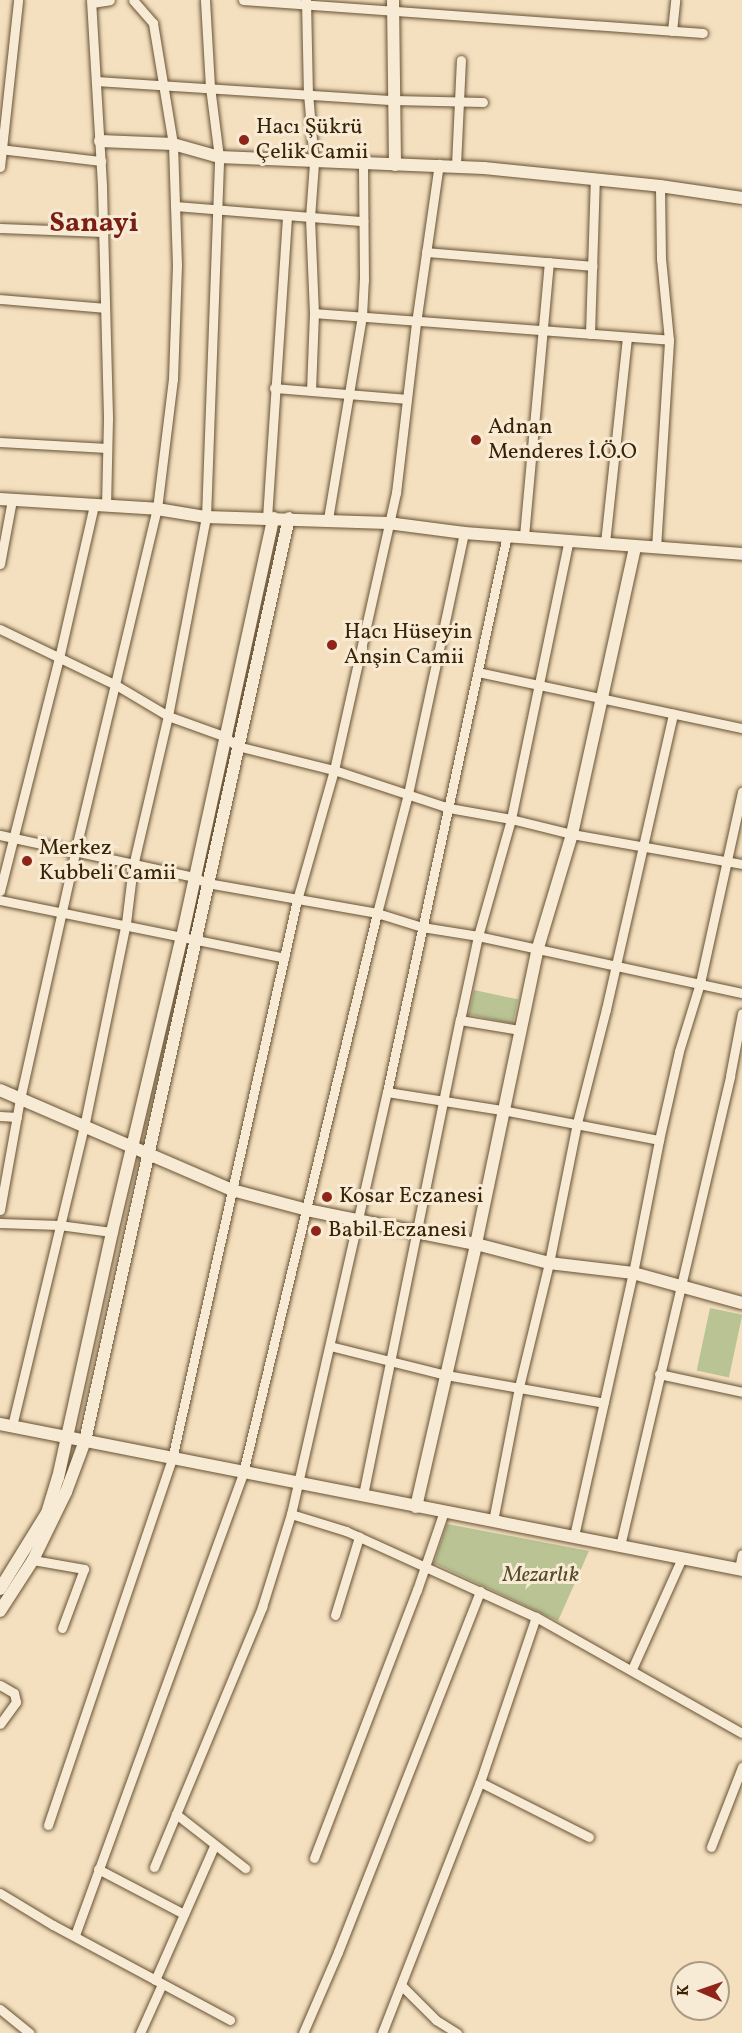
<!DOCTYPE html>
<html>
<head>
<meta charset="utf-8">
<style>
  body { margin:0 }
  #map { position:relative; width:742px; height:2033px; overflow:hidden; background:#f4e0bf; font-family:Vollkorn,serif }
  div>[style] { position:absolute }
  .green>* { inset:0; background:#b9c394; transform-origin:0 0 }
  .roads { filter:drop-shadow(0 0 2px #675234) drop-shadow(0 0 2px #675234) }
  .minor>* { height:9px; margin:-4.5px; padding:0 4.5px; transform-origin:4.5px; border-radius:4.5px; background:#f8ebd5 }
  .tertiary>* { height:12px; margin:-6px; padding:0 6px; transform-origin:6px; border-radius:6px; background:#f8ebd5 }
  .dots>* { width:16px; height:16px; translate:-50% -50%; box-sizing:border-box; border:3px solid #f8ebd5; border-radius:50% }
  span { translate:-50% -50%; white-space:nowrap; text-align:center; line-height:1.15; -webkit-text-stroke:6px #f8ebd5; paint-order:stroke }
  .poi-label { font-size:22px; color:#382306 }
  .left { translate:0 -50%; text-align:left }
  .park-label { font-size:22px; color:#584b2a; font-style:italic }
  .district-label { font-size:28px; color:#7a1f14; font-weight:700 }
  .north { position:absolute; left:670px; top:1961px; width:60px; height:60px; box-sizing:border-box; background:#f8ebd5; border:2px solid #ab9b82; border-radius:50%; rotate:272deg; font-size:16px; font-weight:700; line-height:24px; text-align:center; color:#382306 }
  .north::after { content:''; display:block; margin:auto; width:21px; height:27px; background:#8f2418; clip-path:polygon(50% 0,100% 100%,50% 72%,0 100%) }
</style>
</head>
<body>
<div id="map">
  <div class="green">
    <i style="left:474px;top:990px;width:45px;height:25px;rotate:12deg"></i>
    <i style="left:710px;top:1308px;width:33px;height:64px;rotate:12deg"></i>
    <i style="clip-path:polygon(447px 1524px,589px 1551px,558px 1621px,434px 1563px)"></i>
  </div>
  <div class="roads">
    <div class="minor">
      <i style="left:91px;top:0;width:187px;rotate:86.6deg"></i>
      <i style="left:102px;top:187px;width:232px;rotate:88.5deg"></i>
      <i style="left:108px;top:419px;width:87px;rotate:91.3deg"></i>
      <i style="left:243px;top:0;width:461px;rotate:4.1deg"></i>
      <i style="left:306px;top:0;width:93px;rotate:88.8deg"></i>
      <i style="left:308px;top:93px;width:70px;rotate:85.1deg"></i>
      <i style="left:314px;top:163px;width:55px;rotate:94.2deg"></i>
      <i style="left:310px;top:218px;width:95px;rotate:87.6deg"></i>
      <i style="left:314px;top:313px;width:77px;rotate:92.2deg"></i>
      <i style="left:92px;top:3px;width:18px;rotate:-9deg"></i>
      <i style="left:672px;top:31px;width:31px;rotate:-84deg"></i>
      <i style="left:96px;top:81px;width:298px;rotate:3.7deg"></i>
      <i style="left:393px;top:100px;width:90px;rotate:1.3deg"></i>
      <i style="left:0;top:149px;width:102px;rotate:6.8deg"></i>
      <i style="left:456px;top:165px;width:105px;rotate:-87.3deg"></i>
      <i style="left:0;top:167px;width:168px;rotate:-83.8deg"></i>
      <i style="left:175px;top:206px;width:189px;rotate:4.6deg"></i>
      <i style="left:0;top:228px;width:103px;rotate:2.2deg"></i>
      <i style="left:426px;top:252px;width:167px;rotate:4.8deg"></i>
      <i style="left:0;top:299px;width:105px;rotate:4.9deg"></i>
      <i style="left:314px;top:313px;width:356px;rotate:4.3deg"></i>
      <i style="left:590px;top:334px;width:155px;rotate:-88.2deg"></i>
      <i style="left:274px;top:388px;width:133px;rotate:4.7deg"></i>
      <i style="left:0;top:442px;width:107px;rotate:3.2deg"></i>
      <i style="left:267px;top:518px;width:303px;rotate:-86.2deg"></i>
      <i style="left:328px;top:519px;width:206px;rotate:-80.5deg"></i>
      <i style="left:362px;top:316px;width:36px;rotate:-87deg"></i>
      <i style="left:364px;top:280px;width:116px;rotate:-90.5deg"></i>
      <i style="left:524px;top:536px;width:275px;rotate:-84.8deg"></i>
      <i style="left:605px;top:543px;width:206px;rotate:-83.9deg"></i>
      <i style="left:656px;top:548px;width:208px;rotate:-86.4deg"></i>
      <i style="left:669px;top:340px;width:81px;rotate:-95.6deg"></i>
      <i style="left:661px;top:259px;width:73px;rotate:-90.8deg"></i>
      <i style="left:0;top:564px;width:65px;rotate:-79.4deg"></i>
      <i style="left:0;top:629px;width:129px;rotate:25.8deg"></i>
      <i style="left:116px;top:685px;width:61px;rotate:30.8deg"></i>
      <i style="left:168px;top:716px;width:59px;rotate:19.7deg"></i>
      <i style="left:224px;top:736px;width:16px;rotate:38deg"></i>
      <i style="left:237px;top:746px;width:100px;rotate:13.9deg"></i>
      <i style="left:334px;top:770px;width:121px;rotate:18.3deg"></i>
      <i style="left:449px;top:808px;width:63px;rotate:10.1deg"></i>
      <i style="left:511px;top:819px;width:63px;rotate:13.8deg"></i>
      <i style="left:572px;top:834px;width:173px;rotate:10deg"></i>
      <i style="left:478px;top:672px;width:270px;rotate:12deg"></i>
      <i style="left:0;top:835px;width:198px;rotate:12.2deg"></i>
      <i style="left:194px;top:877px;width:14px;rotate:25deg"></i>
      <i style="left:207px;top:883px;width:173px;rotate:10deg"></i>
      <i style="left:377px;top:913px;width:47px;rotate:17.3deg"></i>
      <i style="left:422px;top:927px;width:57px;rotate:9.1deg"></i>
      <i style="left:478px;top:936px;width:270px;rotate:12.2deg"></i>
      <i style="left:0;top:891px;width:240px;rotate:-75.8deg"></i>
      <i style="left:59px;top:658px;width:157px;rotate:-77.1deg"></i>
      <i style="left:0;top:900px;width:290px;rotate:11.5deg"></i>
      <i style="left:460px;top:1020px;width:61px;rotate:9.5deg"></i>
      <i style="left:387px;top:1092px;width:116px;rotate:8.9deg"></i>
      <i style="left:502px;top:1110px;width:160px;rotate:10.8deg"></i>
      <i style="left:0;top:1116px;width:17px;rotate:3deg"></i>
      <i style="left:0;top:1210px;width:113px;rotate:-79.8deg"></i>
      <i style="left:20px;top:1099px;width:253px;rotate:-77.4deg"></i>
      <i style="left:75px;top:852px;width:353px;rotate:-76.6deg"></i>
      <i style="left:157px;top:509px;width:131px;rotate:-83deg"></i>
      <i style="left:173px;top:379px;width:114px;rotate:-88deg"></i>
      <i style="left:177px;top:265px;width:121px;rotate:-91.9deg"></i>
      <i style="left:173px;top:144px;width:123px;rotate:-99.4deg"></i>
      <i style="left:153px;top:23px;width:30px;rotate:-131deg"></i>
      <i style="left:0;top:1223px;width:59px;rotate:1.9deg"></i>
      <i style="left:59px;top:1225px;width:53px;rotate:7.5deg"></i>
      <i style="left:330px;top:1346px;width:120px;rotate:14deg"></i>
      <i style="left:446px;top:1375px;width:160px;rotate:10deg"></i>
      <i style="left:659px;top:1374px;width:85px;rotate:12.2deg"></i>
      <i style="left:12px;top:1426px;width:308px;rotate:-76.5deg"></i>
      <i style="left:84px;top:1127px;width:208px;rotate:-78.4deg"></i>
      <i style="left:126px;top:923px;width:57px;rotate:-83deg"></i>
      <i style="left:133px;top:866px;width:154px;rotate:-76.9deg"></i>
      <i style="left:168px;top:716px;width:203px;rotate:-79.2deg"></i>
      <i style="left:206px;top:517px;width:360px;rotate:-87.9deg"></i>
      <i style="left:219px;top:157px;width:71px;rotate:-97.3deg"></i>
      <i style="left:210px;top:87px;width:87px;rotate:-93.3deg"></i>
      <i style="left:363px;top:1495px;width:485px;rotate:-78.5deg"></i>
      <i style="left:460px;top:1020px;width:86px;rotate:-77.9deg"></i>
      <i style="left:478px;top:936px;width:122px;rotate:-74.2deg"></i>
      <i style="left:511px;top:819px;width:285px;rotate:-78.3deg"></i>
      <i style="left:291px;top:1514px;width:58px;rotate:17.2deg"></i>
      <i style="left:346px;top:1531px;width:209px;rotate:24.4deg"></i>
      <i style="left:536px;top:1617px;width:236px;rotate:29.4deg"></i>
      <i style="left:493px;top:1521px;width:136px;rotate:-79deg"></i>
      <i style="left:519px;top:1387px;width:128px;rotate:-76.4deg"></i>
      <i style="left:549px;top:1263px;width:143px;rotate:-78.7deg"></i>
      <i style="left:577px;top:1123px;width:118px;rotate:-75.7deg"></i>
      <i style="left:606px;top:1009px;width:303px;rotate:-77.2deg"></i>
      <i style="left:574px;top:1536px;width:270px;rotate:-77.4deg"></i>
      <i style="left:633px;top:1273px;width:136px;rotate:-78.9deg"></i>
      <i style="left:659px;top:1140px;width:91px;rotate:-77.3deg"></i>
      <i style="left:679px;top:1051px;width:71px;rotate:-72.8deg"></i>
      <i style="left:700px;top:983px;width:196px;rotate:-77.6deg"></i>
      <i style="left:620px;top:1546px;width:483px;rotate:-76.8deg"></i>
      <i style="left:730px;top:1076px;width:64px;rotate:-79.2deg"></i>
      <i style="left:33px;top:1560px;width:52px;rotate:10deg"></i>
      <i style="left:84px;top:1569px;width:63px;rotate:110.4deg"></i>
      <i style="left:739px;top:1569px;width:15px;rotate:-79deg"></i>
      <i style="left:335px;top:1615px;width:82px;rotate:-72.9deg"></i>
      <i style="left:632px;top:1669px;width:122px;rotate:-65.8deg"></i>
      <i style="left:0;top:1685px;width:16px;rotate:30deg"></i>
      <i style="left:14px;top:1693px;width:9px;rotate:77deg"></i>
      <i style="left:16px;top:1702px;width:27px;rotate:126deg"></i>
      <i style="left:480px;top:1782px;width:122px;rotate:26.8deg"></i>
      <i style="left:176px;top:1814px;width:88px;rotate:38deg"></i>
      <i style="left:48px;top:1825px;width:386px;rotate:-71.3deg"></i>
      <i style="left:172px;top:1459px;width:573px;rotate:-77.4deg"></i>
      <i style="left:297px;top:900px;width:135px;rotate:-74.1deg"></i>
      <i style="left:334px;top:770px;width:284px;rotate:-77.4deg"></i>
      <i style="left:396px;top:493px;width:171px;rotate:-83.3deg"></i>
      <i style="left:416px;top:323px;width:161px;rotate:-81.8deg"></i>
      <i style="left:711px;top:1847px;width:86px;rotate:-68.8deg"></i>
      <i style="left:314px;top:1858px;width:287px;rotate:-69deg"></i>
      <i style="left:417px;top:1590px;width:83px;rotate:-71.1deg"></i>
      <i style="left:154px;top:1867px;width:282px;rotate:-67.4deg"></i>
      <i style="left:262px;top:1607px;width:97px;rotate:-72.7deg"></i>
      <i style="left:291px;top:1514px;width:433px;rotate:-77.2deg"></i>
      <i style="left:387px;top:1092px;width:570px;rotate:-77.84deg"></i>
      <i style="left:98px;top:1869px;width:97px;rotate:27.6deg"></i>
      <i style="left:0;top:1893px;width:62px;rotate:31.1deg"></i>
      <i style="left:53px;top:1925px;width:201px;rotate:28.2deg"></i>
      <i style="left:75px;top:1935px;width:492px;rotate:-70deg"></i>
      <i style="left:243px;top:1473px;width:576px;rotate:-76.54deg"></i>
      <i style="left:377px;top:913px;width:123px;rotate:-75.4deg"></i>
      <i style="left:408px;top:794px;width:267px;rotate:-77.9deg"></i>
      <i style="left:155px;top:1980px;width:146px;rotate:-66.2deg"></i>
      <i style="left:402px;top:1986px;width:48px;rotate:45deg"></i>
      <i style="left:436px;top:2020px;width:25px;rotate:32deg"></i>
      <i style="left:0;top:2009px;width:38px;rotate:39deg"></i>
      <i style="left:140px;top:2033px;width:54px;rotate:-65.8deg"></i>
      <i style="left:303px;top:2033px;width:88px;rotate:-66.6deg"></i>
      <i style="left:338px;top:1952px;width:388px;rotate:-68.5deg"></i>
      <i style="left:382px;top:2033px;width:269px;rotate:-68.7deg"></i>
      <i style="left:480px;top:1782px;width:174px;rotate:-71.3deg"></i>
    </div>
    <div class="tertiary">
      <i style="left:393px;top:0;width:165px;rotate:89.3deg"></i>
      <i style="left:100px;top:141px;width:73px;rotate:2.4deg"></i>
      <i style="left:173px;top:144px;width:48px;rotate:15.8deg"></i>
      <i style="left:219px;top:157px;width:265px;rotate:2.4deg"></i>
      <i style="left:484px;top:168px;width:177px;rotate:5.8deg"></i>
      <i style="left:660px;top:186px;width:83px;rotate:8.3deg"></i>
      <i style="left:0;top:499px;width:157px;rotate:3.6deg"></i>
      <i style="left:157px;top:509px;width:50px;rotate:9.3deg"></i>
      <i style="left:206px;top:517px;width:182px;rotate:1.9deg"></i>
      <i style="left:388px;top:523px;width:77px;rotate:7.5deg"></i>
      <i style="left:464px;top:533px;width:279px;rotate:4.3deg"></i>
      <i style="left:0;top:1090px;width:253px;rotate:23.3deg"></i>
      <i style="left:232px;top:1190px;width:78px;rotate:14.9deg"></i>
      <i style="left:307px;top:1210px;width:172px;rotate:11.4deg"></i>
      <i style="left:476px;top:1244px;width:75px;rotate:14.6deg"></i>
      <i style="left:549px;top:1263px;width:85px;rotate:6.8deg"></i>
      <i style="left:633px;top:1273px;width:113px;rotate:15.4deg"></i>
      <i style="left:0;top:1424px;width:756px;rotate:11.13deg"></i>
      <i style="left:416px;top:1507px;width:270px;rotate:-77.1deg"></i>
      <i style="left:476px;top:1244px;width:299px;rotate:-78.2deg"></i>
      <i style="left:537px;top:951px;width:122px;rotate:-73.3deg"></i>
      <i style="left:572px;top:834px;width:294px;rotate:-77.6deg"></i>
      <i style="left:0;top:1589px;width:89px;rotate:-58.3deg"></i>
      <i style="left:47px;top:1513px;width:37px;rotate:-73deg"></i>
      <i style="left:58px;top:1478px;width:252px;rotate:-77.6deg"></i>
      <i style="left:112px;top:1232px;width:303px;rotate:-76.7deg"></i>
      <i style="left:182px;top:937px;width:429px;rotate:-77.7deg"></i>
      <i style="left:0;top:1611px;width:61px;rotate:-57.1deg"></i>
      <i style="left:33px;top:1560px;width:76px;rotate:-64.1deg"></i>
      <i style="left:66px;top:1492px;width:54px;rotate:-69.6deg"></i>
      <i style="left:85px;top:1441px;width:945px;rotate:-77.54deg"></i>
    </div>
  </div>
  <div class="dots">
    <i style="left:244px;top:140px;background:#8f2418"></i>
    <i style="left:476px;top:440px;background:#8f2418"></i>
    <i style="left:332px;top:645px;background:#8f2418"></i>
    <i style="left:27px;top:861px;background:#8f2418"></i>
    <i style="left:327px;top:1197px;background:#8f2418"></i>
    <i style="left:316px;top:1231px;background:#8f2418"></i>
  </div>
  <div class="poi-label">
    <span class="left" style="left:256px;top:140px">Hacı Şükrü<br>Çelik Camii</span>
    <span class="left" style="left:488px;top:440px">Adnan<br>Menderes İ.Ö.O</span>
    <span class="left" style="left:344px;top:645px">Hacı Hüseyin<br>Anşin Camii</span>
    <span class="left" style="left:39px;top:861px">Merkez<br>Kubbeli Camii</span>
    <span class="left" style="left:339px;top:1197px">Kosar Eczanesi</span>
    <span class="left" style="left:328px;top:1231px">Babil Eczanesi</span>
  </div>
  <div class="park-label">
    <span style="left:541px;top:1576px">Mezarlık</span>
  </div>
  <div class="district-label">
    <span style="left:94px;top:224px">Sanayi</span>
  </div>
  <div class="north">K</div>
</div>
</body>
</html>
